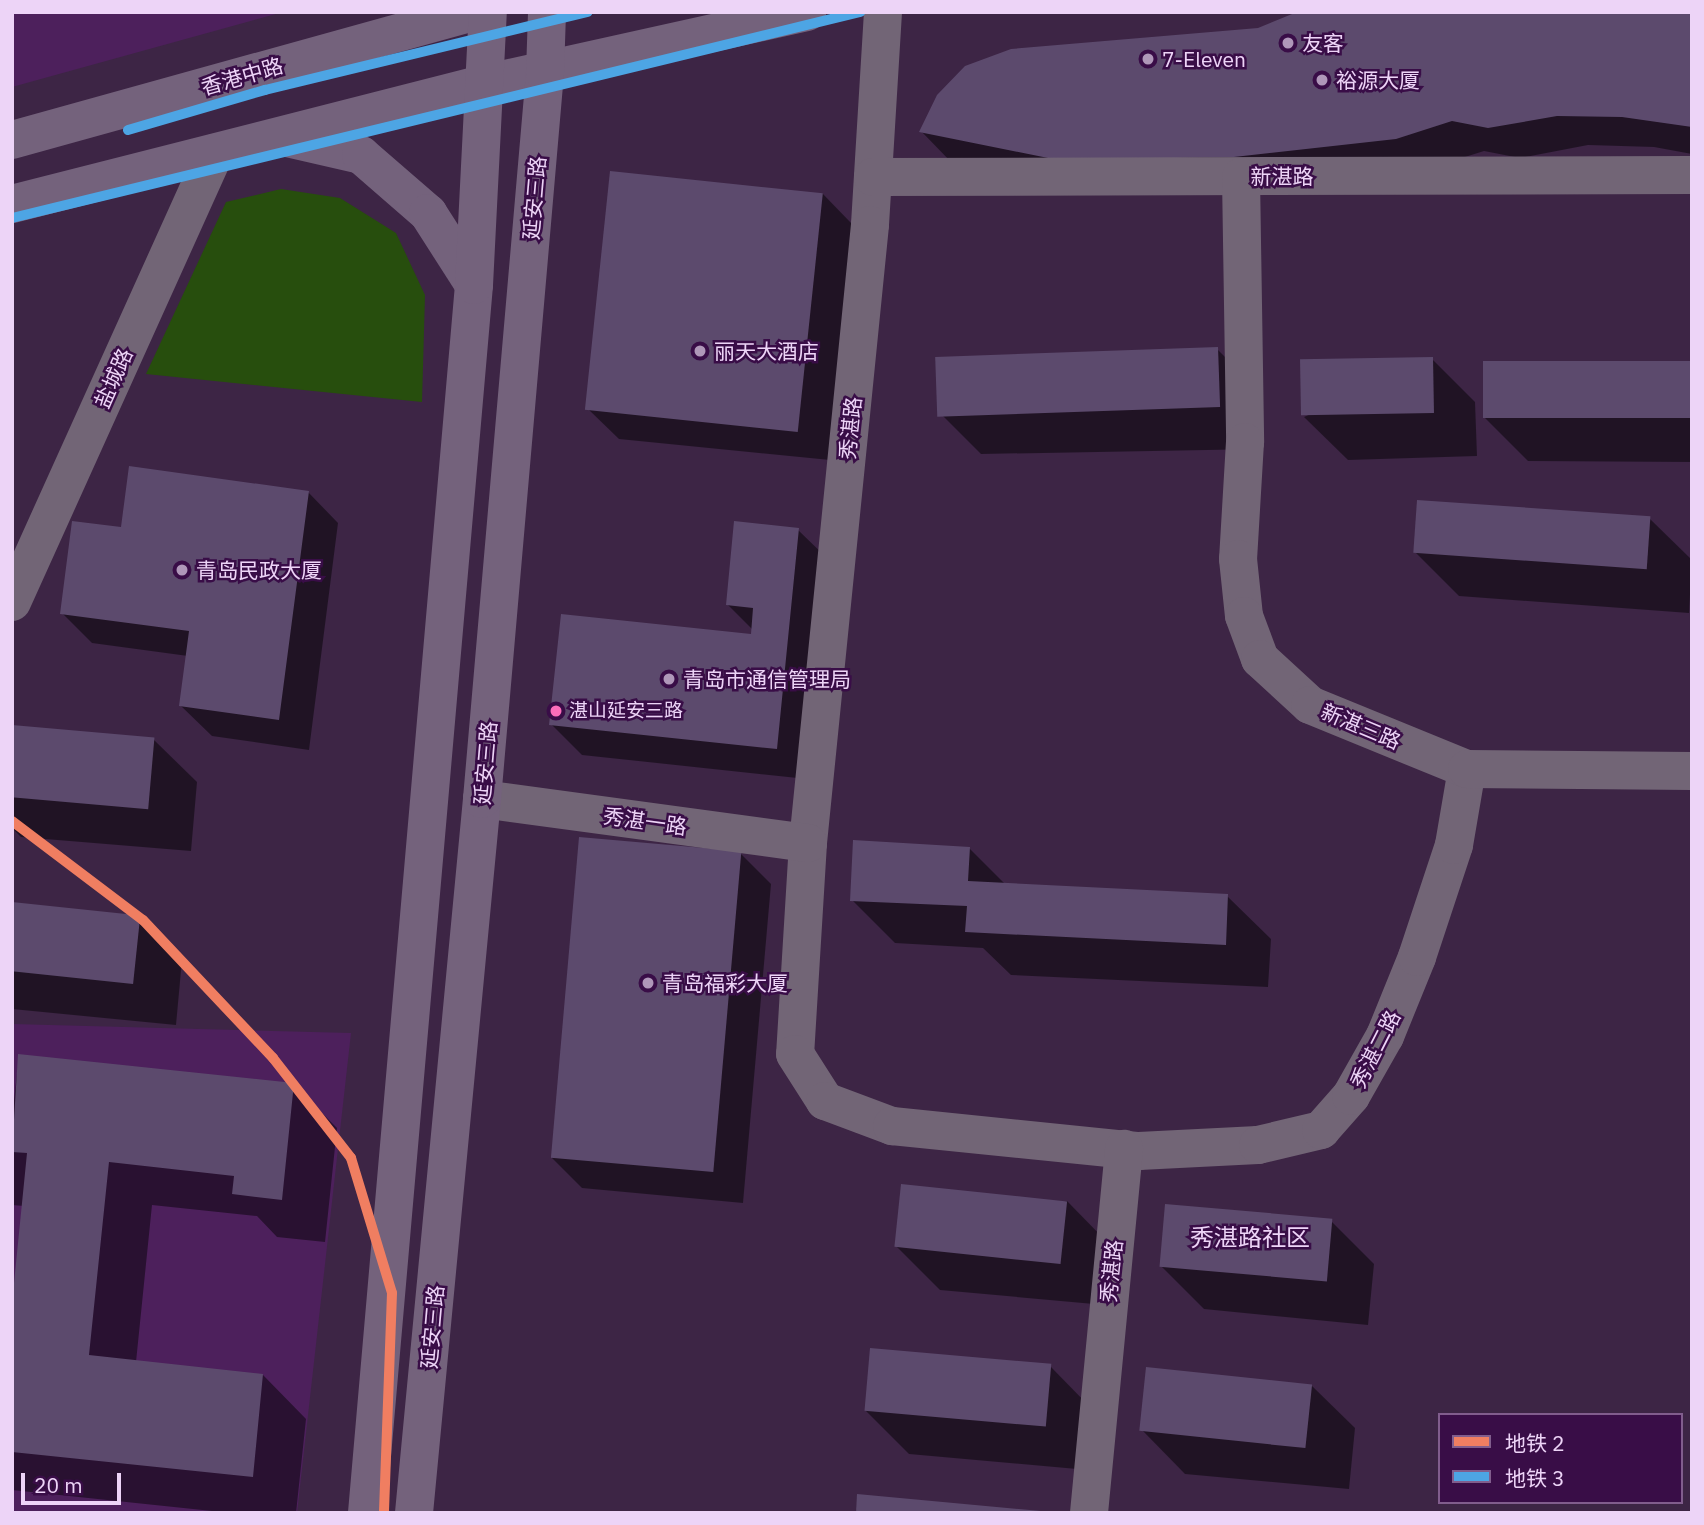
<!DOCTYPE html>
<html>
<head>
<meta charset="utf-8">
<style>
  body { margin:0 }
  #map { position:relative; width:1704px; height:1525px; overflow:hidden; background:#3d2545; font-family:"IBM Plex Sans","Noto Sans SC",sans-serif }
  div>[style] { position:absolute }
  .built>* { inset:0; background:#4d205c }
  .green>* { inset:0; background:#274e0d }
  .shadow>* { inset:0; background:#0007 }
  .building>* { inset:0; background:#5c4a6d; transform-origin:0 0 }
  .minor>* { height:38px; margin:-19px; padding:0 19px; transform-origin:19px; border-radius:19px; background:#726576 }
  .major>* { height:38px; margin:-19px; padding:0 19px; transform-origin:19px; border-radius:19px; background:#74627c }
  .metro-1>* { height:10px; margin:-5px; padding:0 5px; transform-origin:5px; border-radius:5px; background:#f07e61 }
  .metro-2>* { height:10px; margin:-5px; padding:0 5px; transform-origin:5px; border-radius:5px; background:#4da5e4 }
  .dots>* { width:19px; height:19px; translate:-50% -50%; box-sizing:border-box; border:4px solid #390d47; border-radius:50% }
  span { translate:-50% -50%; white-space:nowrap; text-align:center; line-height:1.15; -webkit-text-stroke:5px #390d47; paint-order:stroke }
  .bus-label { font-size:19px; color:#edd4f7 }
  .left { translate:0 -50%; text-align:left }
  .poi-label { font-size:21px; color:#edd4f7 }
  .street-label { font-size:21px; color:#edd4f7 }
  .quarter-label { font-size:24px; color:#edd4f7 }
  .frame { position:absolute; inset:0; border:14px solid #edd4f7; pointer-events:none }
  .legend { position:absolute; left:1438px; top:1413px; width:245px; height:91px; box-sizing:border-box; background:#390d47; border:2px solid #815d8d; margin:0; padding:9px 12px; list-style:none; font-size:21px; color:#edd4f7 }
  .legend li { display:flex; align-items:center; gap:14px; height:35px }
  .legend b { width:35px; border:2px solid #815d8d }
  .scale { position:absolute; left:21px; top:1473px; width:100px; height:32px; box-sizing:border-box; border:4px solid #edd4f7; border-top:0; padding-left:9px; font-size:21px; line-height:24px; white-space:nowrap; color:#edd4f7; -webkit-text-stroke:5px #390d47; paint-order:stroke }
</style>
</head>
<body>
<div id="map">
  <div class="built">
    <i style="clip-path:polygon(12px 12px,283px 12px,12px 87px)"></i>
    <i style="clip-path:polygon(12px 1024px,351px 1033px,297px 1513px,12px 1513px)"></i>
  </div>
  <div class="green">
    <i style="clip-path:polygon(281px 189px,340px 198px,396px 233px,425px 295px,422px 402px,146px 374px,226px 202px)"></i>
  </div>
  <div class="shadow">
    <i style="clip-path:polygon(1692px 12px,1692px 154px,1654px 147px,1588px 145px,1520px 158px,1484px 151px,1427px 169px,951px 162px,921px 131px,1259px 30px)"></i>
    <i style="clip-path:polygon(822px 193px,852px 224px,830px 460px,619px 439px,588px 409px)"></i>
    <i style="clip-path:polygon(1217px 349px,1261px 393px,1262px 449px,981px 454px,938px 411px)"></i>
    <i style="clip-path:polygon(1432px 359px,1475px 402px,1477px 456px,1348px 460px,1304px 417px)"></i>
    <i style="clip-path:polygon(1692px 364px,1692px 462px,1528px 461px,1485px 418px)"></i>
    <i style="clip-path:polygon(308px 492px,338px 523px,309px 750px,212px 736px,181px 706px,188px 656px,92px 643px,62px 613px,123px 529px)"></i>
    <i style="clip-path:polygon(1649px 518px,1692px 560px,1689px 613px,1459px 596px,1416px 553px)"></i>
    <i style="clip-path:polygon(798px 530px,829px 560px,807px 779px,582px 755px,551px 724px,752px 636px,753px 630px,728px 605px)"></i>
    <i style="clip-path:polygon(12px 726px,153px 739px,197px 782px,191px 851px,21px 837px,12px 828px)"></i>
    <i style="clip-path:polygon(969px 848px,1006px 885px,1227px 896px,1271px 939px,1268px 987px,1011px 975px,983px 948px,895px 943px,852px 900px)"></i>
    <i style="clip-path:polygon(740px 853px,771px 884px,743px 1203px,582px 1188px,552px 1158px)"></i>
    <i style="clip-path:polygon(12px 904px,139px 917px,182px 960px,176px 1025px,12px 1009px)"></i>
    <i style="clip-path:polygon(19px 1056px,294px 1085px,337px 1128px,325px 1242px,277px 1237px,257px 1216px,152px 1205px,136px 1362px,263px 1375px,306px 1419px,296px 1513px,231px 1513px,12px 1490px,12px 1287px,15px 1290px,24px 1206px,12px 1205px,12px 1118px)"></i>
    <i style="clip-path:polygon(1067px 1201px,1110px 1245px,1105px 1305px,940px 1290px,897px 1247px)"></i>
    <i style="clip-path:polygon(1331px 1221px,1374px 1264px,1368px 1325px,1204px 1309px,1161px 1266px)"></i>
    <i style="clip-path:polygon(1050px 1366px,1093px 1410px,1088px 1470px,909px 1454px,866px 1411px)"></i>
    <i style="clip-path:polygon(1311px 1385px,1355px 1428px,1349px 1489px,1185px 1474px,1142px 1430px)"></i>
  </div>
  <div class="building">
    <i style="clip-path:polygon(1297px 12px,1692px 12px,1692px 127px,1622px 117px,1557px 116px,1488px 128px,1452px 121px,1396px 139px,1234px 157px,1058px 160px,919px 132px,937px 95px,965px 66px,1011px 49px,1258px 28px)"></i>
    <i style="left:610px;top:171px;width:214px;height:240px;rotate:6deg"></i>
    <i style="left:1218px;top:347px;width:60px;height:283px;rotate:88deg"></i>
    <i style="left:1433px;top:357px;width:56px;height:133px;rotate:89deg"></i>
    <i style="left:1483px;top:361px;width:209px;height:57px"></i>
    <i style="clip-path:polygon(129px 466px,309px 491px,279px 720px,179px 706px,189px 631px,60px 614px,72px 521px,121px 527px)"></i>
    <i style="left:1417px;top:500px;width:234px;height:53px;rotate:4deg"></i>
    <i style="clip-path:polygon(734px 521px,799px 528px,777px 749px,549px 725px,561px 614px,751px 634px,753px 608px,726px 605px)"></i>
    <i style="left:12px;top:725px;width:143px;height:72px;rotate:5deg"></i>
    <i style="left:579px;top:837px;width:163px;height:322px;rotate:5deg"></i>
    <i style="clip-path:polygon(853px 840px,970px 847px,968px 881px,1228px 894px,1226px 945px,965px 932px,967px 906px,850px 901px)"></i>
    <i style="left:12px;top:902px;width:129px;height:69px;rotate:6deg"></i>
    <i style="clip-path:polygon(18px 1054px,294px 1083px,282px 1200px,232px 1194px,234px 1176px,109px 1162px,89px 1355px,263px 1374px,253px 1477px,12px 1452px,12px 1303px,27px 1153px,12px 1152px)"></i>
    <i style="left:901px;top:1184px;width:167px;height:63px;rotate:6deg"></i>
    <i style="left:1165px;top:1204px;width:168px;height:63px;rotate:5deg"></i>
    <i style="left:870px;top:1348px;width:182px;height:63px;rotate:5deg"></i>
    <i style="left:1146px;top:1367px;width:167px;height:64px;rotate:6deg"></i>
    <i style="clip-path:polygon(857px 1494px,1041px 1511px,1041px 1513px,856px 1513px)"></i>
  </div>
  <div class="minor">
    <i style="left:883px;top:12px;width:213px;rotate:93.5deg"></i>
    <i style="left:870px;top:225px;width:621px;rotate:95.73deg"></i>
    <i style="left:808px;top:843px;width:211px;rotate:93.5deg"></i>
    <i style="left:795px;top:1054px;width:56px;rotate:57.4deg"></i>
    <i style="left:825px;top:1101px;width:72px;rotate:20.5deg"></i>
    <i style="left:892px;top:1126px;width:248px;rotate:5.8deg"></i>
    <i style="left:1139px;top:1151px;width:119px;rotate:-2.9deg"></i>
    <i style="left:1258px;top:1145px;width:65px;rotate:-13.4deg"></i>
    <i style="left:1321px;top:1130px;width:45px;rotate:-48.6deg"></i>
    <i style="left:1351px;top:1096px;width:69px;rotate:-60.5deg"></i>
    <i style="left:1385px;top:1036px;width:85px;rotate:-67.9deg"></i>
    <i style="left:1417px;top:957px;width:118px;rotate:-71.7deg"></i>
    <i style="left:1454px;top:845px;width:77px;rotate:-80.3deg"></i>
    <i style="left:873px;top:177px;width:819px;rotate:-0.14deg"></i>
    <i style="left:1241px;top:177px;width:265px;rotate:89.1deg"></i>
    <i style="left:1245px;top:442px;width:117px;rotate:93.4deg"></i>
    <i style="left:1238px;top:559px;width:57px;rotate:84deg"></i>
    <i style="left:1244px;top:616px;width:46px;rotate:69.6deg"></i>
    <i style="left:1260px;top:659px;width:68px;rotate:42.6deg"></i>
    <i style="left:1310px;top:705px;width:170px;rotate:22.2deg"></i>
    <i style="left:1467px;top:769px;width:225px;rotate:0.5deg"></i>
    <i style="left:12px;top:602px;width:493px;rotate:-65.7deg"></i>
    <i style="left:482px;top:799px;width:329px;rotate:7.7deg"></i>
    <i style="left:1089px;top:1513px;width:366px;rotate:-84.5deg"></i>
  </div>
  <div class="major">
    <i style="left:287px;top:138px;width:76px;rotate:12.9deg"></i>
    <i style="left:361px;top:155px;width:89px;rotate:40.9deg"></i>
    <i style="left:428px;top:213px;width:85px;rotate:57.4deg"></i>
    <i style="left:12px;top:140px;width:477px;rotate:-15.5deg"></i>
    <i style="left:12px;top:204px;width:490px;rotate:-14.3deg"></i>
    <i style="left:487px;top:83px;width:328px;rotate:-12.5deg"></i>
    <i style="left:367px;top:1513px;width:1233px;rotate:-85.02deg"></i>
    <i style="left:474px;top:285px;width:273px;rotate:-87.1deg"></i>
    <i style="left:414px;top:1513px;width:717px;rotate:-84.56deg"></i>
    <i style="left:482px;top:799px;width:729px;rotate:-85.04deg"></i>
    <i style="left:545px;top:73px;width:61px;rotate:-88.1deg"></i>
  </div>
  <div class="metro-1">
    <i style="left:12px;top:821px;width:164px;rotate:37.1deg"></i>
    <i style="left:143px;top:920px;width:190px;rotate:46.7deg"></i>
    <i style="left:273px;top:1058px;width:127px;rotate:52deg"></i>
    <i style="left:351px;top:1158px;width:141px;rotate:73.1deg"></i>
    <i style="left:392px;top:1293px;width:220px;rotate:92.1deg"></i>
  </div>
  <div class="metro-2">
    <i style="left:128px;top:130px;width:143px;rotate:-16.3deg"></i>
    <i style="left:265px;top:90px;width:332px;rotate:-13.6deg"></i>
    <i style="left:12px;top:218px;width:873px;rotate:-13.65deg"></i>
  </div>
  <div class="dots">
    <i style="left:1288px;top:43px;background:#af97b9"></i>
    <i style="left:1148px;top:59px;background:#af97b9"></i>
    <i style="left:1322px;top:80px;background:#af97b9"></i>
    <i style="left:700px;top:351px;background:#af97b9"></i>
    <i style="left:182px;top:570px;background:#af97b9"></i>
    <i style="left:669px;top:679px;background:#af97b9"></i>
    <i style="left:556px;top:711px;background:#fb6dba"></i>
    <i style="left:648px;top:983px;background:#af97b9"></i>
  </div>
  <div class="bus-label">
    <span class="left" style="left:569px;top:711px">湛山延安三路</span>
  </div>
  <div class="poi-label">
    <span class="left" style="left:1302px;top:43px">友客</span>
    <span class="left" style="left:1162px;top:59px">7-Eleven</span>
    <span class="left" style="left:1336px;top:80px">裕源大厦</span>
    <span class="left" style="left:714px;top:351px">丽天大酒店</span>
    <span class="left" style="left:196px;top:570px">青岛民政大厦</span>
    <span class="left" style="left:683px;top:679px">青岛市通信管理局</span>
    <span class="left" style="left:662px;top:983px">青岛福彩大厦</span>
  </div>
  <div class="street-label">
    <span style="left:242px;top:76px;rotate:-16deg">香港中路</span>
    <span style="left:1282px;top:176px">新湛路</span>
    <span style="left:534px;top:198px;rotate:-85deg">延安三路</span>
    <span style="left:113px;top:378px;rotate:-66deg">盐城路</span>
    <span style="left:850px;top:428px;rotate:-84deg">秀湛路</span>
    <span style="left:1361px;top:726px;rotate:23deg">新湛三路</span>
    <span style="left:485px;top:763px;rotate:-85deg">延安三路</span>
    <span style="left:645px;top:821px;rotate:8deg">秀湛一路</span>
    <span style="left:1375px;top:1049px;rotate:-63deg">秀湛二路</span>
    <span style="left:1111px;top:1271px;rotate:-84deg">秀湛路</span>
    <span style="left:432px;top:1327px;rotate:-85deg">延安三路</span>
  </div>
  <div class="quarter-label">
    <span style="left:1250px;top:1238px">秀湛路社区</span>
  </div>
  <div class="frame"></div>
  <ul class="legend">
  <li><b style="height:9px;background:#f07e61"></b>地铁 2</li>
  <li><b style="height:9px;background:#4da5e4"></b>地铁 3</li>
  </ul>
  <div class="scale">20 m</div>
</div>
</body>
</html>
